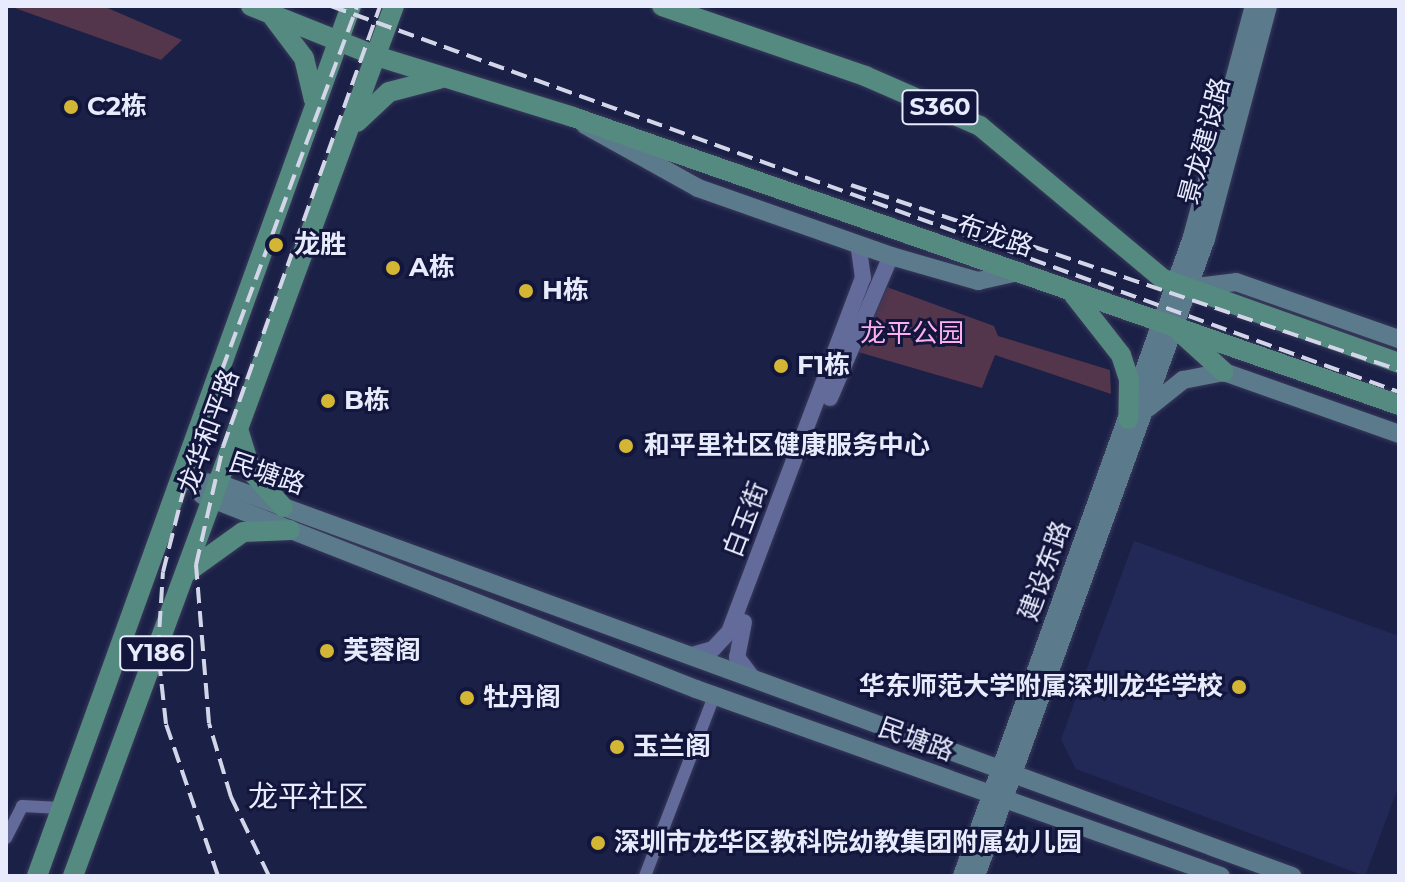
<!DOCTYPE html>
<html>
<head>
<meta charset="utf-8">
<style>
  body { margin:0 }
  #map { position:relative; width:1405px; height:882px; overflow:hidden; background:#1b2047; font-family:Montserrat,"Noto Sans SC",sans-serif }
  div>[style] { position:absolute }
  .built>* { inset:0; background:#232957 }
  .green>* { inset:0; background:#53354c }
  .roads { filter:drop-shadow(0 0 2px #38395a) drop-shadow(0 0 2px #38395a) }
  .minor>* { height:12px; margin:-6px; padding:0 6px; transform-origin:6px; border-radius:6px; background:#626b99 }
  .tertiary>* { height:16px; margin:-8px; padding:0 8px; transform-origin:8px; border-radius:8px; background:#626b99 }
  .secondary>* { height:18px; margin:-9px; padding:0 9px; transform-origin:9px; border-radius:9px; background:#5b7b8c }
  .primary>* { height:20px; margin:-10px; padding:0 10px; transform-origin:10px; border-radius:10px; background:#548a7f }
  .rail>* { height:4px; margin-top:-2px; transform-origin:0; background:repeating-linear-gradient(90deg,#d3d6e8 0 16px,transparent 0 24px) }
  .dots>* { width:22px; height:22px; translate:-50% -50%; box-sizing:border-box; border:4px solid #13163c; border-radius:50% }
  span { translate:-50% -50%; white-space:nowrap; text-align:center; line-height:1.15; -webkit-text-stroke:6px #13163c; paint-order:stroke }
  .shield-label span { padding:2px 6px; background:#13163c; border:2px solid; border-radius:6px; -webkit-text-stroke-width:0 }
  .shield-label { font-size:24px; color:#e8ebfb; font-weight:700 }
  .poi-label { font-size:26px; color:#e8ebfb; font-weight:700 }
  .left { translate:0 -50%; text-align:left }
  .right { translate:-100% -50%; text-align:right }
  .street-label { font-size:26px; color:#e8ebfb }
  .park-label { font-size:26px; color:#fdafeb }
  .quarter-label { font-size:30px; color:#e8ebfb }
  .frame { position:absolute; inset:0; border:8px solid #e8ebfb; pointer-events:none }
</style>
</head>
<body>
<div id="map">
  <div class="built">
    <i style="clip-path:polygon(1134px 541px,1399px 636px,1399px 785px,1365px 876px,1076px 769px,1061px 739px)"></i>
  </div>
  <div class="green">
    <i style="clip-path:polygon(9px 6px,103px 6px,182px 40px,161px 60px)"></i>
    <i style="clip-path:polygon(887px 287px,994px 326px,998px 336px,1110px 370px,1111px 394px,995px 355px,982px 388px,858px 352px)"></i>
  </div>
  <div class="roads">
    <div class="minor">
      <i style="left:6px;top:838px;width:36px;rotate:-63deg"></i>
      <i style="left:22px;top:806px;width:39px;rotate:3deg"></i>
      <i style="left:645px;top:876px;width:193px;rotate:-69deg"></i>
    </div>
    <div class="tertiary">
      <i style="left:830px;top:398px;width:155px;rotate:-66.8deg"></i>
      <i style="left:744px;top:622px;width:36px;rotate:101deg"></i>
      <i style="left:737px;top:657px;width:25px;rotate:53deg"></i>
      <i style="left:692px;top:655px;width:22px;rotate:-16deg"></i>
      <i style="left:713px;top:649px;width:23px;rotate:-47deg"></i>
      <i style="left:729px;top:632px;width:379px;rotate:-69.3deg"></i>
      <i style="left:863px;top:278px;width:34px;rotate:-98deg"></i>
    </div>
    <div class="secondary">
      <i style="left:585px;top:125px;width:129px;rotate:29.1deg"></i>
      <i style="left:698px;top:188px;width:205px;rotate:19.4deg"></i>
      <i style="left:891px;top:256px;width:91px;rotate:16deg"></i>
      <i style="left:978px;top:281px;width:41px;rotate:-12.7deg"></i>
      <i style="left:1188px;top:288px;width:48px;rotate:-7.1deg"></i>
      <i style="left:1236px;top:282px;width:173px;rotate:19.3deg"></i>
      <i style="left:1148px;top:408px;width:45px;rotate:-38.7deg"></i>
      <i style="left:1183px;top:380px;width:42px;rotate:-11deg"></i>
      <i style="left:1224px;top:372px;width:186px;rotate:19.5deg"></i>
      <i style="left:180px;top:480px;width:38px;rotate:5deg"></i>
      <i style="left:218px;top:483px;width:1144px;rotate:20.1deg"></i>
      <i style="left:202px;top:495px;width:531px;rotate:21.44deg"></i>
      <i style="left:696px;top:689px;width:557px;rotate:19.61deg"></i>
      <i style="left:962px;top:876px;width:679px;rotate:-70.2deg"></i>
      <i style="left:1192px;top:237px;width:239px;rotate:-75deg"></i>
      <i style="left:976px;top:876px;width:677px;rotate:-70.15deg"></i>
      <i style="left:1206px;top:239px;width:241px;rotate:-75.1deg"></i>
    </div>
    <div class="primary">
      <i style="left:251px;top:6px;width:135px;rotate:21.8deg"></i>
      <i style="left:376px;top:56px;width:206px;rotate:17.2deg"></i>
      <i style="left:573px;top:117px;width:875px;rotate:19.22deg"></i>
      <i style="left:662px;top:6px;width:215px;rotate:19deg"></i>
      <i style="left:865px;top:76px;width:125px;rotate:23.5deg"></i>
      <i style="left:980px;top:126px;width:239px;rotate:39.9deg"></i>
      <i style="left:1163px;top:279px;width:251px;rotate:19.6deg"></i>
      <i style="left:273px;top:17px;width:51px;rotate:52.9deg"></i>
      <i style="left:304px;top:58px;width:43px;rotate:76.6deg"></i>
      <i style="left:357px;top:122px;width:44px;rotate:-43.2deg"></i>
      <i style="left:389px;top:92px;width:52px;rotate:-14.6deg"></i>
      <i style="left:1074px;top:295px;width:76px;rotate:51.9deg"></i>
      <i style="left:1121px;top:355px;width:26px;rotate:72deg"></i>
      <i style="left:1129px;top:380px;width:39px;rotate:91deg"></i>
      <i style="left:1180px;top:332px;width:59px;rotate:42.3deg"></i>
      <i style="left:238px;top:429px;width:44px;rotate:72.8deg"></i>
      <i style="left:251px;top:471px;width:48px;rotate:48.4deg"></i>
      <i style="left:190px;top:570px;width:65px;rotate:-35.6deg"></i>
      <i style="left:243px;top:532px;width:47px;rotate:-2.4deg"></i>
      <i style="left:37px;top:876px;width:925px;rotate:-70.15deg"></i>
      <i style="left:73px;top:876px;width:927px;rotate:-69.75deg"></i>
    </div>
  </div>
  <div class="rail">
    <i style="left:331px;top:6px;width:1136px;rotate:19.87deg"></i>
    <i style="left:851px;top:185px;width:578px;rotate:18.65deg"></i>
    <i style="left:218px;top:876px;width:161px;rotate:-108.9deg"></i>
    <i style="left:166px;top:724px;width:73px;rotate:-96.3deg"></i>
    <i style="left:158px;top:651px;width:79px;rotate:-86.4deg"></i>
    <i style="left:163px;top:572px;width:139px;rotate:-75.9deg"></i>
    <i style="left:197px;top:437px;width:460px;rotate:-69.6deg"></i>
    <i style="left:269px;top:876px;width:88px;rotate:-115.7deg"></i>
    <i style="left:231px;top:797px;width:77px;rotate:-106.6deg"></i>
    <i style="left:209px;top:723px;width:159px;rotate:-94.7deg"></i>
    <i style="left:196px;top:565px;width:121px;rotate:-77.1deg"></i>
    <i style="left:223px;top:447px;width:468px;rotate:-70.4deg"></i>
  </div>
  <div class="dots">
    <i style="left:71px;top:107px;background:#d4b635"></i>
    <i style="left:276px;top:245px;background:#d4b635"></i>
    <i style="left:393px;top:268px;background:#d4b635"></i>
    <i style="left:526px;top:291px;background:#d4b635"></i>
    <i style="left:781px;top:366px;background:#d4b635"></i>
    <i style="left:328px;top:401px;background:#d4b635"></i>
    <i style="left:626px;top:446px;background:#d4b635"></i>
    <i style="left:327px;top:651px;background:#d4b635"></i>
    <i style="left:1239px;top:687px;background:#d4b635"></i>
    <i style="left:467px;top:698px;background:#d4b635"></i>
    <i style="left:617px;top:747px;background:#d4b635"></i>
    <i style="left:598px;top:843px;background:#d4b635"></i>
  </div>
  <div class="shield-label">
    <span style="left:940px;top:107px">S360</span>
    <span style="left:156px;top:653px">Y186</span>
  </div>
  <div class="poi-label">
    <span class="left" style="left:87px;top:107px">C2栋</span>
    <span class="left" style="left:294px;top:245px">龙胜</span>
    <span class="left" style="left:409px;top:268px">A栋</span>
    <span class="left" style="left:542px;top:291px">H栋</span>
    <span class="left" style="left:797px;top:366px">F1栋</span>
    <span class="left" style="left:344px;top:401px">B栋</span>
    <span class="left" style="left:644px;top:446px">和平里社区健康服务中心</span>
    <span class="left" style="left:343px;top:651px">芙蓉阁</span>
    <span class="right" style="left:1223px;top:687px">华东师范大学附属深圳龙华学校</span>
    <span class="left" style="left:483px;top:698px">牡丹阁</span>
    <span class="left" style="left:633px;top:747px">玉兰阁</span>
    <span class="left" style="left:614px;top:843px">深圳市龙华区教科院幼教集团附属幼儿园</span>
  </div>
  <div class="street-label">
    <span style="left:1205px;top:141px;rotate:-75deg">景龙建设路</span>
    <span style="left:995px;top:236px;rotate:19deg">布龙路</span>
    <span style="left:209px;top:432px;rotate:-70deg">龙华和平路</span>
    <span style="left:267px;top:474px;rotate:19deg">民塘路</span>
    <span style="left:746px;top:520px;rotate:-69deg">白玉街</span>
    <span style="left:1045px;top:571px;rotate:-70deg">建设东路</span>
    <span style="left:916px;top:740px;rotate:20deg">民塘路</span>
  </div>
  <div class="park-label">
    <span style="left:912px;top:334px">龙平公园</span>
  </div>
  <div class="quarter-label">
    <span style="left:308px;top:797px">龙平社区</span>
  </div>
  <div class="frame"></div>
</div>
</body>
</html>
